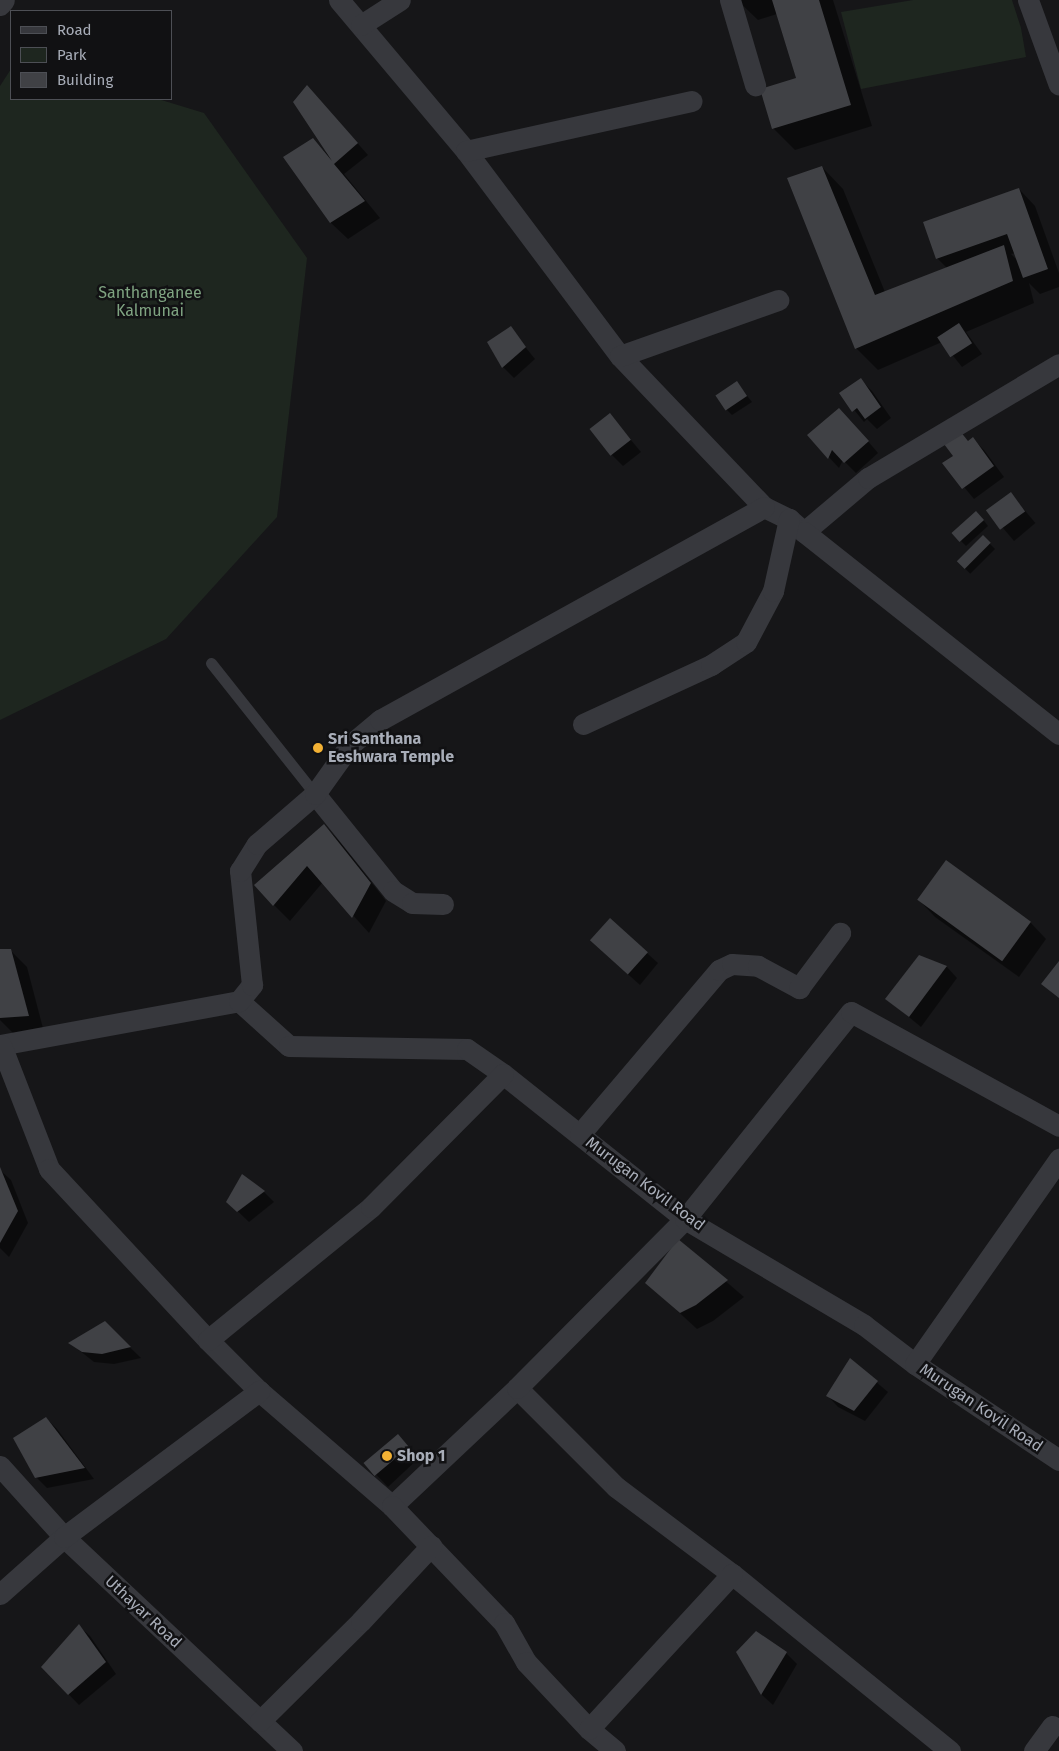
<!DOCTYPE html>
<html>
<head>
<meta charset="utf-8">
<style>
  body { margin:0 }
  #map { position:relative; width:1059px; height:1751px; overflow:hidden; background:#161618; font-family:"Fira Sans",sans-serif }
  div>[style] { position:absolute }
  .green>* { inset:0; background:#1e261f }
  .shadow>* { inset:0; background:#0007; transform-origin:0 0 }
  .building>* { inset:0; background:#404145; transform-origin:0 0 }
  .lane>* { height:11px; margin:-5.5px; padding:0 5.5px; transform-origin:5.5px; border-radius:5.5px; background:#37383d }
  .street>* { height:21px; margin:-10.5px; padding:0 10.5px; transform-origin:10.5px; border-radius:10.5px; background:#37383d }
  .dots>* { width:14px; height:14px; translate:-50% -50%; box-sizing:border-box; border:2px solid #111113; border-radius:50% }
  span { translate:-50% -50%; white-space:nowrap; text-align:center; line-height:1.15; -webkit-text-stroke:5px #111113; paint-order:stroke }
  .park-label { font-size:16px; color:#7fa381 }
  .poi-label { font-size:16px; color:#a8adb8; font-weight:700 }
  .left { translate:0 -50%; text-align:left }
  .street-label { font-size:16px; color:#a8adb8 }
  .legend { position:absolute; left:10px; top:10px; width:162px; height:90px; box-sizing:border-box; background:#111113; border:1px solid #4d4f55; margin:0; padding:6px 9px; list-style:none; font-size:15px; color:#a8adb8 }
  .legend li { display:flex; align-items:center; gap:10px; height:25px }
  .legend b { width:25px; border:1px solid #4d4f55 }
</style>
</head>
<body>
<div id="map">
  <div class="green">
    <i style="clip-path:polygon(913px 0,1012px 0,1021px 28px,1026px 57px,861px 89px,841px 12px)"></i>
    <i style="clip-path:polygon(11px 69px,11px 99px,158px 99px,204px 113px,307px 258px,277px 517px,166px 639px,0 720px,0 86px)"></i>
  </div>
  <div class="shadow">
    <i style="clip-path:polygon(737px 0,833px 0,872px 126px,795px 150px,773px 128px,797px 79px,777px 14px,758px 20px)"></i>
    <i style="clip-path:polygon(307px 86px,368px 155px,344px 174px,380px 218px,348px 239px,331px 223px,285px 157px,313px 139px,327px 154px)"></i>
    <i style="clip-path:polygon(evenodd,822px 167px,843px 189px,885px 292px,947px 268px,937px 258px,1019px 189px,1035px 206px,1059px 273px,1059px 287px,1040px 294px,1029px 283px,1034px 303px,966px 332px,982px 354px,962px 367px,942px 342px,878px 370px,856px 348px,822px 167px,1015px 253px,1017px 260px,1011px 254px,1015px 253px)"></i>
    <i style="clip-path:polygon(510px 328px,535px 359px,514px 378px,503px 367px)"></i>
    <i style="clip-path:polygon(861px 380px,872px 391px,891px 418px,877px 429px,867px 419px,864px 422px,841px 394px)"></i>
    <i style="clip-path:polygon(737px 383px,752px 402px,732px 415px,727px 410px)"></i>
    <i style="clip-path:polygon(610px 415px,641px 452px,623px 466px,612px 455px)"></i>
    <i style="clip-path:polygon(850px 420px,878px 453px,856px 473px,843px 460px,839px 468px,809px 436px)"></i>
    <i style="clip-path:polygon(960px 433px,969px 442px,973px 439px,984px 450px,1004px 477px,974px 499px,944px 463px,954px 456px)"></i>
    <i style="left:1011px;top:494px;width:38px;height:28px;rotate:50deg"></i>
    <i style="clip-path:polygon(981px 517px,988px 526px,966px 546px,961px 541px)"></i>
    <i style="left:983px;top:537px;width:17px;height:35px;rotate:45deg"></i>
    <i style="clip-path:polygon(324px 825px,340px 842px,386px 901px,369px 933px,323px 882px,290px 921px,274px 905px)"></i>
    <i style="clip-path:polygon(919px 900px,1030px 922px,1046px 939px,1019px 977px,935px 917px)"></i>
    <i style="clip-path:polygon(610px 920px,658px 963px,640px 985px,602px 951px)"></i>
    <i style="clip-path:polygon(10px 950px,27px 967px,44px 1032px,14px 1034px,0 1020px,0 951px)"></i>
    <i style="clip-path:polygon(919px 956px,947px 967px,957px 978px,921px 1027px,887px 999px)"></i>
    <i style="clip-path:polygon(0 1170px,11px 1180px,28px 1223px,9px 1257px,0 1248px)"></i>
    <i style="clip-path:polygon(264px 1192px,274px 1202px,249px 1222px,228px 1202px)"></i>
    <i style="clip-path:polygon(679px 1241px,744px 1297px,713px 1321px,697px 1329px,647px 1283px)"></i>
    <i style="clip-path:polygon(105px 1323px,141px 1358px,114px 1364px,94px 1362px,70px 1343px)"></i>
    <i style="clip-path:polygon(850px 1360px,888px 1392px,865px 1421px,838px 1407px,828px 1396px)"></i>
    <i style="clip-path:polygon(46px 1418px,57px 1429px,94px 1479px,47px 1488px,36px 1477px)"></i>
    <i style="clip-path:polygon(408px 1447px,419px 1458px,388px 1487px,367px 1465px)"></i>
    <i style="clip-path:polygon(79px 1626px,90px 1636px,116px 1674px,79px 1705px,42px 1667px)"></i>
    <i style="clip-path:polygon(737px 1652px,786px 1653px,797px 1664px,773px 1705px,762px 1695px)"></i>
  </div>
  <div class="building">
    <i style="clip-path:polygon(772px 0,819px 0,851px 105px,772px 129px,760px 89px,796px 78px)"></i>
    <i style="clip-path:polygon(307px 85px,358px 143px,334px 164px,365px 201px,330px 223px,283px 157px,313px 138px,332px 161px,293px 102px)"></i>
    <i style="clip-path:polygon(822px 166px,875px 295px,1004px 245px,1013px 281px,855px 349px,787px 178px)"></i>
    <i style="clip-path:polygon(1019px 188px,1048px 269px,1023px 278px,1007px 234px,936px 259px,923px 222px)"></i>
    <i style="left:959px;top:323px;width:24px;height:26px;rotate:57deg"></i>
    <i style="clip-path:polygon(511px 326px,526px 347px,502px 368px,487px 342px)"></i>
    <i style="clip-path:polygon(861px 378px,881px 407px,865px 419px,857px 408px,852px 412px,839px 393px)"></i>
    <i style="left:737px;top:381px;width:18px;height:26px;rotate:56deg"></i>
    <i style="clip-path:polygon(839px 408px,869px 441px,844px 463px,832px 450px,828px 459px,807px 435px)"></i>
    <i style="left:610px;top:413px;width:34px;height:26px;rotate:52deg"></i>
    <i style="clip-path:polygon(960px 431px,968px 441px,973px 437px,994px 466px,962px 489px,942px 463px,953px 456px,944px 444px)"></i>
    <i style="left:1011px;top:492px;width:24px;height:31px;rotate:54deg"></i>
    <i style="left:976px;top:511px;width:12px;height:33px;rotate:48deg"></i>
    <i style="left:983px;top:535px;width:11px;height:37px;rotate:45deg"></i>
    <i style="clip-path:polygon(324px 824px,371px 883px,352px 918px,307px 866px,273px 906px,254px 885px)"></i>
    <i style="left:946px;top:860px;width:105px;height:49px;rotate:36deg"></i>
    <i style="left:610px;top:918px;width:51px;height:30px;rotate:42deg"></i>
    <i style="clip-path:polygon(0 949px,11px 949px,29px 1016px,0 1018px)"></i>
    <i style="clip-path:polygon(919px 955px,947px 966px,909px 1017px,885px 999px)"></i>
    <i style="clip-path:polygon(1059px 961px,1059px 998px,1041px 984px)"></i>
    <i style="clip-path:polygon(0 1167px,18px 1211px,0 1243px)"></i>
    <i style="clip-path:polygon(242px 1174px,265px 1191px,237px 1212px,226px 1202px)"></i>
    <i style="clip-path:polygon(678px 1239px,728px 1280px,696px 1305px,680px 1313px,645px 1283px)"></i>
    <i style="clip-path:polygon(105px 1321px,131px 1347px,102px 1354px,82px 1352px,68px 1343px)"></i>
    <i style="clip-path:polygon(850px 1358px,878px 1381px,854px 1411px,826px 1396px)"></i>
    <i style="clip-path:polygon(46px 1417px,85px 1468px,35px 1478px,13px 1438px)"></i>
    <i style="left:398px;top:1434px;width:17px;height:45px;rotate:50deg"></i>
    <i style="clip-path:polygon(79px 1624px,106px 1662px,68px 1695px,41px 1667px)"></i>
    <i style="clip-path:polygon(756px 1631px,787px 1652px,761px 1695px,736px 1652px)"></i>
  </div>
  <div class="lane">
    <i style="left:211px;top:663px;width:167px;rotate:51.6deg"></i>
  </div>
  <div class="street">
    <i style="left:339px;top:0;width:197px;rotate:49.9deg"></i>
    <i style="left:466px;top:151px;width:256px;rotate:53.1deg"></i>
    <i style="left:620px;top:356px;width:209px;rotate:46.4deg"></i>
    <i style="left:764px;top:507px;width:28px;rotate:26deg"></i>
    <i style="left:789px;top:519px;width:20px;rotate:41deg"></i>
    <i style="left:804px;top:532px;width:84px;rotate:-40.2deg"></i>
    <i style="left:868px;top:478px;width:222px;rotate:-30.8deg"></i>
    <i style="left:730px;top:0;width:89px;rotate:73.6deg"></i>
    <i style="left:1028px;top:0;width:90px;rotate:70deg"></i>
    <i style="left:0;top:5px;width:6px;rotate:-51deg"></i>
    <i style="left:361px;top:25px;width:46px;rotate:-32.7deg"></i>
    <i style="left:466px;top:151px;width:231px;rotate:-12.5deg"></i>
    <i style="left:620px;top:356px;width:168px;rotate:-19.5deg"></i>
    <i style="left:804px;top:532px;width:325px;rotate:38.4deg"></i>
    <i style="left:583px;top:724px;width:141px;rotate:-24.7deg"></i>
    <i style="left:711px;top:665px;width:42px;rotate:-33.3deg"></i>
    <i style="left:746px;top:642px;width:58px;rotate:-62.1deg"></i>
    <i style="left:773px;top:591px;width:74px;rotate:-77.5deg"></i>
    <i style="left:315px;top:794px;width:124px;rotate:51.2deg"></i>
    <i style="left:393px;top:891px;width:22px;rotate:32deg"></i>
    <i style="left:412px;top:903px;width:31px;rotate:2deg"></i>
    <i style="left:239px;top:1001px;width:67px;rotate:42deg"></i>
    <i style="left:289px;top:1046px;width:178px;rotate:1deg"></i>
    <i style="left:467px;top:1049px;width:44px;rotate:34.8deg"></i>
    <i style="left:503px;top:1074px;width:233px;rotate:38.5deg"></i>
    <i style="left:685px;top:1219px;width:208px;rotate:30.6deg"></i>
    <i style="left:864px;top:1325px;width:64px;rotate:37.4deg"></i>
    <i style="left:915px;top:1364px;width:173px;rotate:33.7deg"></i>
    <i style="left:0;top:1045px;width:243px;rotate:-10.4deg"></i>
    <i style="left:239px;top:1001px;width:21px;rotate:-51deg"></i>
    <i style="left:252px;top:985px;width:115px;rotate:-96deg"></i>
    <i style="left:240px;top:871px;width:32px;rotate:-58deg"></i>
    <i style="left:257px;top:844px;width:77px;rotate:-40.8deg"></i>
    <i style="left:315px;top:794px;width:60px;rotate:-54.5deg"></i>
    <i style="left:350px;top:745px;width:39px;rotate:-40deg"></i>
    <i style="left:380px;top:720px;width:439px;rotate:-29deg"></i>
    <i style="left:1px;top:1045px;width:133px;rotate:68.8deg"></i>
    <i style="left:49px;top:1169px;width:233px;rotate:47.1deg"></i>
    <i style="left:208px;top:1340px;width:72px;rotate:45deg"></i>
    <i style="left:259px;top:1391px;width:176px;rotate:40.8deg"></i>
    <i style="left:392px;top:1506px;width:172px;rotate:-43.3deg"></i>
    <i style="left:517px;top:1388px;width:140px;rotate:45deg"></i>
    <i style="left:616px;top:1487px;width:145px;rotate:36.9deg"></i>
    <i style="left:732px;top:1574px;width:281px;rotate:39.1deg"></i>
    <i style="left:580px;top:1134px;width:215px;rotate:-49.7deg"></i>
    <i style="left:719px;top:970px;width:14px;rotate:-25deg"></i>
    <i style="left:732px;top:964px;width:26px;rotate:4deg"></i>
    <i style="left:758px;top:966px;width:47px;rotate:28.2deg"></i>
    <i style="left:799px;top:988px;width:69px;rotate:-53.3deg"></i>
    <i style="left:208px;top:1340px;width:210px;rotate:-39.2deg"></i>
    <i style="left:371px;top:1207px;width:187px;rotate:-45.2deg"></i>
    <i style="left:915px;top:1364px;width:251px;rotate:-54.9deg"></i>
    <i style="left:517px;top:1388px;width:238px;rotate:-45.2deg"></i>
    <i style="left:685px;top:1219px;width:265px;rotate:-51.3deg"></i>
    <i style="left:851px;top:1012px;width:237px;rotate:28.7deg"></i>
    <i style="left:0;top:1466px;width:96px;rotate:48deg"></i>
    <i style="left:64px;top:1537px;width:313px;rotate:43.2deg"></i>
    <i style="left:392px;top:1506px;width:162px;rotate:46.3deg"></i>
    <i style="left:504px;top:1623px;width:45px;rotate:60.6deg"></i>
    <i style="left:526px;top:1662px;width:92px;rotate:46.8deg"></i>
    <i style="left:589px;top:1729px;width:34px;rotate:40deg"></i>
    <i style="left:0;top:1594px;width:86px;rotate:-41.7deg"></i>
    <i style="left:64px;top:1537px;width:244px;rotate:-36.8deg"></i>
    <i style="left:260px;top:1721px;width:142px;rotate:-44.7deg"></i>
    <i style="left:361px;top:1621px;width:103px;rotate:-47deg"></i>
    <i style="left:589px;top:1729px;width:211px;rotate:-47.3deg"></i>
    <i style="left:1034px;top:1751px;width:31px;rotate:-54deg"></i>
  </div>
  <div class="dots">
    <i style="left:318px;top:748px;background:#f2b134"></i>
    <i style="left:387px;top:1456px;background:#f2b134"></i>
  </div>
  <div class="park-label">
    <span style="left:150px;top:302px">Santhanganee<br>Kalmunai</span>
  </div>
  <div class="poi-label">
    <span class="left" style="left:328px;top:748px">Sri Santhana<br>Eeshwara Temple</span>
    <span class="left" style="left:397px;top:1456px">Shop 1</span>
  </div>
  <div class="street-label">
    <span style="left:645px;top:1184px;rotate:37deg">Murugan Kovil Road</span>
    <span style="left:981px;top:1408px;rotate:34deg">Murugan Kovil Road</span>
    <span style="left:143px;top:1612px;rotate:43deg">Uthayar Road</span>
  </div>
  <ul class="legend">
  <li><b style="height:6px;background:#37383d"></b>Road</li>
  <li><b style="height:14px;background:#1e261f"></b>Park</li>
  <li><b style="height:14px;background:#404145"></b>Building</li>
  </ul>
</div>
</body>
</html>
